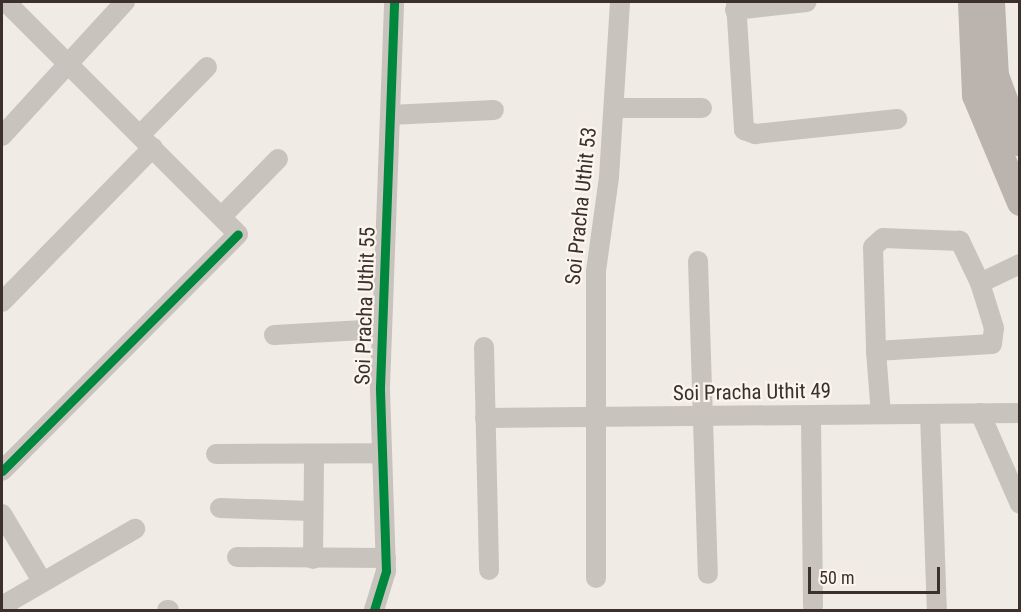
<!DOCTYPE html>
<html>
<head>
<meta charset="utf-8">
<style>
  body { margin:0 }
  #map { position:relative; width:1021px; height:612px; overflow:hidden; background:#f0ebe5; font-family:"Roboto Condensed",sans-serif }
  div>[style] { position:absolute }
  .minor>* { height:20px; margin:-10px; padding:0 10px; transform-origin:10px; border-radius:10px; background:#c9c3be }
  .secondary>* { height:27px; margin:-13.5px; padding:0 13.5px; transform-origin:13.5px; border-radius:13.5px; background:#bab3ae }
  .cycleway>* { height:9px; margin:-4.5px; padding:0 4.5px; transform-origin:4.5px; border-radius:4.5px; background:#00873e }
  span { translate:-50% -50%; white-space:nowrap; text-align:center; line-height:1.15; -webkit-text-stroke:4.5px #fbf5ee; paint-order:stroke }
  .street-label { font-size:21px; color:#3b302b }
  .frame { position:absolute; inset:0; border:3px solid #3b302b; pointer-events:none }
  .scale { position:absolute; left:808px; top:567px; width:132px; height:27px; box-sizing:border-box; border:3px solid #3b302b; border-top:0; padding-left:8px; font-size:18px; line-height:21px; white-space:nowrap; color:#3b302b; -webkit-text-stroke:4px #fbf5ee; paint-order:stroke }
</style>
</head>
<body>
<div id="map">
  <div class="minor">
    <i style="left:736px;top:2px;width:128px;rotate:86.4deg"></i>
    <i style="left:744px;top:130px;width:12px;rotate:20deg"></i>
    <i style="left:755px;top:134px;width:143px;rotate:-6deg"></i>
    <i style="left:735px;top:10px;width:72px;rotate:-6.3deg"></i>
    <i style="left:615px;top:108px;width:87px"></i>
    <i style="left:390px;top:115px;width:104px;rotate:-2.8deg"></i>
    <i style="left:141px;top:134px;width:94px;rotate:-45.4deg"></i>
    <i style="left:2px;top:136px;width:182px;rotate:-47.5deg"></i>
    <i style="left:224px;top:214px;width:77px;rotate:-45.5deg"></i>
    <i style="left:698px;top:261px;width:313px;rotate:88.2deg"></i>
    <i style="left:980px;top:283px;width:44px;rotate:-25.4deg"></i>
    <i style="left:2px;top:302px;width:216px;rotate:-45.7deg"></i>
    <i style="left:274px;top:335px;width:108px;rotate:-3.2deg"></i>
    <i style="left:484px;top:347px;width:223px;rotate:88.7deg"></i>
    <i style="left:876px;top:351px;width:116px;rotate:-3.5deg"></i>
    <i style="left:992px;top:344px;width:16px;rotate:-83deg"></i>
    <i style="left:994px;top:328px;width:47px;rotate:-107.3deg"></i>
    <i style="left:980px;top:283px;width:47px;rotate:-115.5deg"></i>
    <i style="left:960px;top:241px;width:77px;rotate:-177.8deg"></i>
    <i style="left:883px;top:238px;width:13px;rotate:138deg"></i>
    <i style="left:873px;top:247px;width:104px;rotate:88.3deg"></i>
    <i style="left:876px;top:351px;width:63px;rotate:85.5deg"></i>
    <i style="left:980px;top:413px;width:99px;rotate:66.3deg"></i>
    <i style="left:930px;top:414px;width:196px;rotate:88deg"></i>
    <i style="left:811px;top:415px;width:191px;rotate:89.4deg"></i>
    <i style="left:485px;top:418px;width:535px;rotate:-0.54deg"></i>
    <i style="left:216px;top:454px;width:165px;rotate:-0.3deg"></i>
    <i style="left:2px;top:471px;width:334px;rotate:-45.1deg"></i>
    <i style="left:238px;top:234px;width:328px;rotate:-135deg"></i>
    <i style="left:220px;top:508px;width:92px;rotate:1.9deg"></i>
    <i style="left:2px;top:514px;width:78px;rotate:59.2deg"></i>
    <i style="left:237px;top:557px;width:149px;rotate:0.4deg"></i>
    <i style="left:313px;top:559px;width:104px;rotate:-89.4deg"></i>
    <i style="left:596px;top:578px;width:307px;rotate:-90deg"></i>
    <i style="left:596px;top:271px;width:95px;rotate:-82.1deg"></i>
    <i style="left:609px;top:177px;width:175px;rotate:-86.4deg"></i>
    <i style="left:2px;top:606px;width:154px;rotate:-30.1deg"></i>
    <i style="left:167px;top:610px;width:2px"></i>
    <i style="left:374px;top:610px;width:41px;rotate:-72.9deg"></i>
    <i style="left:386px;top:571px;width:184px;rotate:-91.9deg"></i>
    <i style="left:380px;top:387px;width:385px;rotate:-87.9deg"></i>
  </div>
  <div class="secondary">
    <i style="left:971px;top:2px;width:93px;rotate:87.5deg"></i>
    <i style="left:975px;top:95px;width:116px;rotate:67.2deg"></i>
    <i style="left:991px;top:2px;width:73px;rotate:86.9deg"></i>
    <i style="left:995px;top:75px;width:72px;rotate:69.8deg"></i>
  </div>
  <div class="cycleway">
    <i style="left:2px;top:471px;width:334px;rotate:-45.1deg"></i>
    <i style="left:374px;top:610px;width:41px;rotate:-72.9deg"></i>
    <i style="left:386px;top:571px;width:184px;rotate:-91.9deg"></i>
    <i style="left:380px;top:387px;width:385px;rotate:-87.9deg"></i>
  </div>
  <div class="street-label">
    <span style="left:581px;top:206px;rotate:-84deg">Soi Pracha Uthit 53</span>
    <span style="left:365px;top:306px;rotate:-88deg">Soi Pracha Uthit 55</span>
    <span style="left:752px;top:392px;rotate:-1deg">Soi Pracha Uthit 49</span>
  </div>
  <div class="frame"></div>
  <div class="scale">50 m</div>
</div>
</body>
</html>
